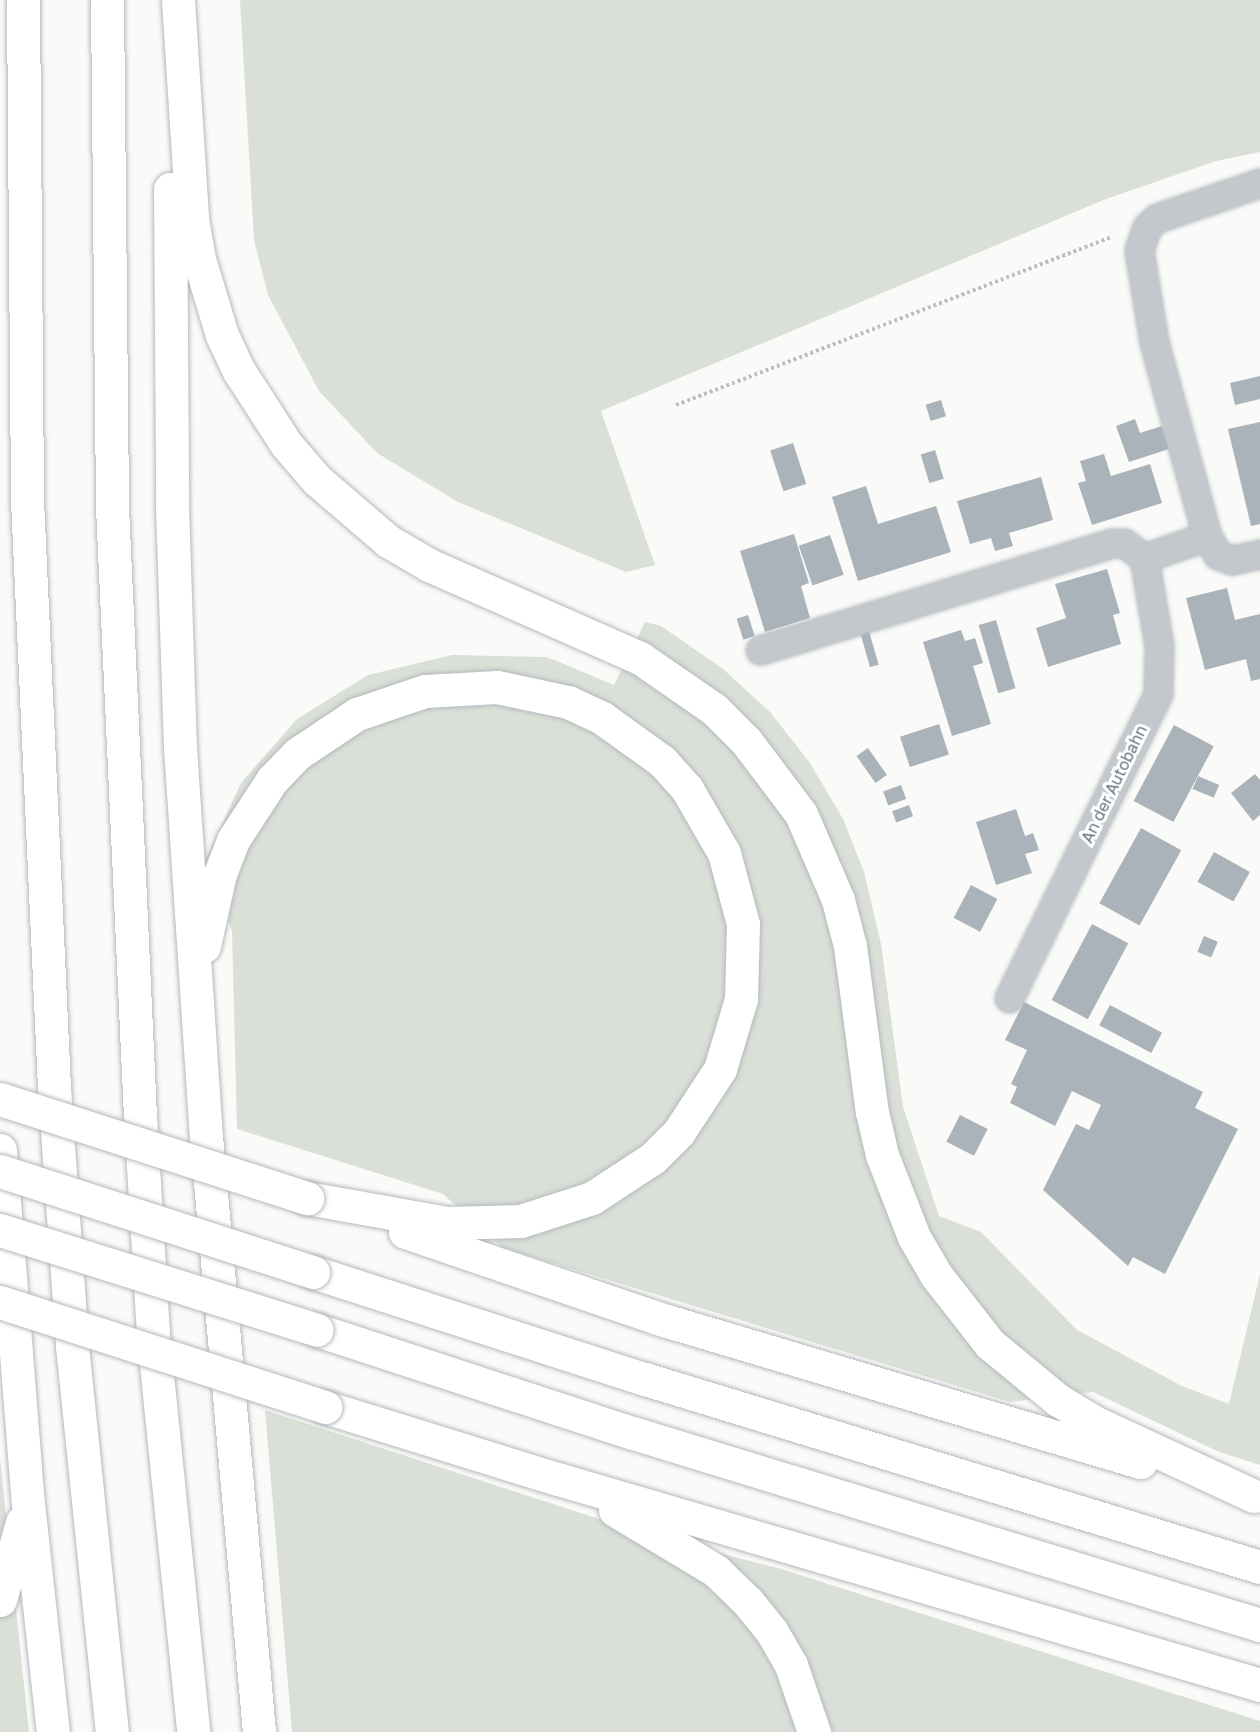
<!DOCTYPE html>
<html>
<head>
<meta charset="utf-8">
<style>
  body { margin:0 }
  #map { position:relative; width:1260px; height:1732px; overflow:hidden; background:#fafaf8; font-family:"Golos Text",sans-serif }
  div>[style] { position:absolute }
  .green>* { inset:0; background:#dadfd7 }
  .building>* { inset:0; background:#aab3b9; transform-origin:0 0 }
  .path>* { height:4px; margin-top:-2px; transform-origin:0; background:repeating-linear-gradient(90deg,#bbbfc2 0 3px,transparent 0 6px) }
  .roads { filter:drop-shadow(0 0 2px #b4b9bd) drop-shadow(0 0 2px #b4b9bd) }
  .street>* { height:27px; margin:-13.5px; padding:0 13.5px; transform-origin:13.5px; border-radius:13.5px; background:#c3c8cc }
  .highway>* { height:33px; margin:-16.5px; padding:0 16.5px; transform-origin:16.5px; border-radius:16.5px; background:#fff }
  .bridges { filter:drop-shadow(0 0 2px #b4b9bd) drop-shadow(0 0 2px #b4b9bd) }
  .highway-bridge>* { height:33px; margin:-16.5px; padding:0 16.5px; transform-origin:16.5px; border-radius:16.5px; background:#fff }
  span { translate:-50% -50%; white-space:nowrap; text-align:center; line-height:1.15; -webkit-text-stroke:6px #fff; paint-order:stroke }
  .street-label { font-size:16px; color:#657683 }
</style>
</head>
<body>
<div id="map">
  <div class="green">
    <i style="clip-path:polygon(240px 0,1260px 0,1260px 152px,1216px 161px,1106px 199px,601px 411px,655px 565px,626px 572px,458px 502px,377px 453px,319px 391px,268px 295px,254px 240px)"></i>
    <i style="clip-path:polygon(645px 622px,661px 626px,722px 668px,770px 712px,810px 763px,843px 819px,864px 872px,881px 944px,903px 1107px,939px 1216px,981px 1232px,1077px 1330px,1182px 1386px,1229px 1404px,1260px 1274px,1260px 1465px,1217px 1451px,1093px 1392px,1010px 1402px,503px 1248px,443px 1194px,237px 1129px,232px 931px,205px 861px,241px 783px,297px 719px,368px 675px,452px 655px,547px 657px,614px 685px)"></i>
    <i style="clip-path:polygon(265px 1410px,648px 1535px,778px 1568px,1260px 1721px,1260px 1732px,292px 1732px)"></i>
    <i style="clip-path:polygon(0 1458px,29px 1732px,0 1732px)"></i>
  </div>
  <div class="building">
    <i style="clip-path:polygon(1260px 376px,1260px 399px,1235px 405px,1230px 383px)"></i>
    <i style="left:941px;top:400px;width:17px;height:16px;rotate:73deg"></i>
    <i style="clip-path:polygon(1135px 419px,1140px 433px,1162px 426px,1169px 449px,1129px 462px,1116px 426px)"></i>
    <i style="clip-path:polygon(1260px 422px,1260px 524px,1251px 526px,1228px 429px)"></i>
    <i style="left:793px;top:443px;width:43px;height:24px;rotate:72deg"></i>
    <i style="left:935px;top:450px;width:30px;height:15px;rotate:73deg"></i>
    <i style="clip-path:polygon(1104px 454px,1111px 476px,1150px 464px,1162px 503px,1092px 525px,1078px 483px,1086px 481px,1080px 461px)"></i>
    <i style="clip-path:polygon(1041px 477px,1053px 520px,1009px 533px,1013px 546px,995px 551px,991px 538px,970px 544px,957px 501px)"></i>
    <i style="clip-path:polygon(866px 486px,878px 524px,936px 506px,951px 552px,858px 581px,832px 497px)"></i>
    <i style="clip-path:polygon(794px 534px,809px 583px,801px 586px,810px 618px,765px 632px,740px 551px)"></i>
    <i style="left:830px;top:535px;width:42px;height:33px;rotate:71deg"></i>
    <i style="clip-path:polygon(1107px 569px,1120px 613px,1113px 615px,1121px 644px,1048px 667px,1036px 628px,1066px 618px,1055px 584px)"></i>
    <i style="clip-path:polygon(1227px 588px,1235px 620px,1260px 614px,1260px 679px,1251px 681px,1246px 659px,1205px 670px,1186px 598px)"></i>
    <i style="left:748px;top:615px;width:22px;height:12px;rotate:72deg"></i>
    <i style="left:996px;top:620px;width:71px;height:18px;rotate:74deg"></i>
    <i style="clip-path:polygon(961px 630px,965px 641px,975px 638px,983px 663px,973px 666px,991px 724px,952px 736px,923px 642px)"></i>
    <i style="left:869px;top:631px;width:35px;height:9px;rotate:74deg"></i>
    <i style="left:939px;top:724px;width:32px;height:41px;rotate:72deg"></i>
    <i style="left:1174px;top:725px;width:45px;height:86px;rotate:28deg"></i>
    <i style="left:868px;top:748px;width:33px;height:14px;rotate:55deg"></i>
    <i style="clip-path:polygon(1255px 774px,1260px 780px,1260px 815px,1253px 821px,1231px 793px)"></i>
    <i style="left:1198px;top:776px;width:23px;height:14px;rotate:23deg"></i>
    <i style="left:901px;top:785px;width:15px;height:19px;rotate:70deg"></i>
    <i style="left:909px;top:805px;width:12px;height:18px;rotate:70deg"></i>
    <i style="clip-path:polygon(1016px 809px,1025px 836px,1033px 833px,1039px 850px,1025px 854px,1032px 873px,996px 885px,976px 822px)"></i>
    <i style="left:1141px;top:828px;width:46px;height:86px;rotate:29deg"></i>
    <i style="left:1214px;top:852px;width:41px;height:34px;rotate:29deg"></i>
    <i style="left:971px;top:885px;width:30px;height:37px;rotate:28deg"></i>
    <i style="left:1092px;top:924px;width:41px;height:86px;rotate:28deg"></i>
    <i style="left:1204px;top:936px;width:15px;height:17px;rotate:23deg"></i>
    <i style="clip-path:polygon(1024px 1002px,1203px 1092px,1195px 1108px,1238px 1129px,1165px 1274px,1133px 1257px,1128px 1266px,1043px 1190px,1076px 1124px,1089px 1130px,1101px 1105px,1072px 1091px,1055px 1126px,1010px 1103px,1017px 1087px,1011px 1084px,1027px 1050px,1005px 1040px)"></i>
    <i style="left:1110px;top:1005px;width:59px;height:23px;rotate:28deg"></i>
    <i style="left:960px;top:1115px;width:31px;height:30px;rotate:27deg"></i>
  </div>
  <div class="path">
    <i style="left:676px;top:405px;width:466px;rotate:-21.1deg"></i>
  </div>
  <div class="roads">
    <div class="street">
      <i style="left:1207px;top:536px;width:201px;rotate:-105.3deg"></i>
      <i style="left:1154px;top:342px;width:93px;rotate:-99.3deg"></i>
      <i style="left:1139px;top:250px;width:24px;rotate:-71deg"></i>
      <i style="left:1147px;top:227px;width:13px;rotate:-42deg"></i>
      <i style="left:1157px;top:218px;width:109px;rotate:-18.8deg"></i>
      <i style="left:760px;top:650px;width:368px;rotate:-16.9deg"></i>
      <i style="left:1112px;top:543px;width:12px"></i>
      <i style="left:1124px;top:543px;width:25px;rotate:37deg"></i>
      <i style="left:1144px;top:558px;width:67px;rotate:-19.2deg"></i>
      <i style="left:1207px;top:536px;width:22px;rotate:60deg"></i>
      <i style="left:1218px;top:555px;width:15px;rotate:20deg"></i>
      <i style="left:1232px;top:560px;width:29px;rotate:-12deg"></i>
      <i style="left:1009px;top:998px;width:339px;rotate:-63.9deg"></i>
      <i style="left:1158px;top:694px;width:49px;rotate:-88.8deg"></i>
      <i style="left:1159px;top:645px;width:88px;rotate:-99.8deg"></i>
    </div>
    <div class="highway">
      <i style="left:23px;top:0;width:500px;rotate:89.54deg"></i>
      <i style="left:27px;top:500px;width:589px;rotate:87.37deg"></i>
      <i style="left:54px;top:1088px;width:259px;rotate:86deg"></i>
      <i style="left:72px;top:1346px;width:388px;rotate:84.1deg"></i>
      <i style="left:107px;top:0;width:507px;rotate:89.43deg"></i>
      <i style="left:112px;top:507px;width:610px;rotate:87.37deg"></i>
      <i style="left:140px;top:1116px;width:219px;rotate:86.6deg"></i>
      <i style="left:153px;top:1335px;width:399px;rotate:84.2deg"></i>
      <i style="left:178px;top:0;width:219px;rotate:86.3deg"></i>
      <i style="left:192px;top:219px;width:41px;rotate:80.1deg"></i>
      <i style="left:199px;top:259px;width:79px;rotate:73.2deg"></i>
      <i style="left:222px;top:335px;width:40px;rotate:65deg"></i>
      <i style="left:239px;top:371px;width:87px;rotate:57.2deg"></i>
      <i style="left:286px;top:444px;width:48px;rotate:49.3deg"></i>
      <i style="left:317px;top:480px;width:94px;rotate:40.7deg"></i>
      <i style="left:388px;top:541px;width:48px;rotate:30.3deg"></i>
      <i style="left:429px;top:565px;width:231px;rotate:23.8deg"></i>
      <i style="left:640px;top:658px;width:90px;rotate:34.6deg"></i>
      <i style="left:714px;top:709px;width:45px;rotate:45deg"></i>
      <i style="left:746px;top:741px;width:91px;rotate:53deg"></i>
      <i style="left:801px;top:814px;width:94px;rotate:66.7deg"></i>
      <i style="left:838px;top:900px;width:48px;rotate:75.4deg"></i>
      <i style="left:850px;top:946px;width:167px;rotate:82.5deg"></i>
      <i style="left:872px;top:1112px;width:44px;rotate:76.9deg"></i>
      <i style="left:882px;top:1155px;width:88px;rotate:68.7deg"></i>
      <i style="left:914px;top:1237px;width:44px;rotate:59.9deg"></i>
      <i style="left:936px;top:1275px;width:88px;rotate:52deg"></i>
      <i style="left:990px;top:1344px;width:88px;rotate:39.5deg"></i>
      <i style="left:1058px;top:1400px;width:44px;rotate:31.2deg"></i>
      <i style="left:1096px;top:1423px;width:174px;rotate:24.8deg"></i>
      <i style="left:170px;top:189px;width:318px;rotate:89.6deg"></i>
      <i style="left:172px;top:507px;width:240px;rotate:88.1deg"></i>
      <i style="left:180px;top:747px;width:391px;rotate:86.2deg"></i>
      <i style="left:206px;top:1137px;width:597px;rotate:84.91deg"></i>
      <i style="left:204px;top:946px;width:74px;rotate:-77.5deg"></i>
      <i style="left:220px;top:874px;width:36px;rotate:-69deg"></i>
      <i style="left:233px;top:840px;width:72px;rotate:-57deg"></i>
      <i style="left:272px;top:780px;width:36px;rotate:-46deg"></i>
      <i style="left:297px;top:754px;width:72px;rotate:-33.7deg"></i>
      <i style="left:357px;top:714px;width:72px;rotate:-18.7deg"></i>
      <i style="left:425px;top:691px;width:72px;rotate:-3.2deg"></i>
      <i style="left:497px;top:687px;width:73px;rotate:11.9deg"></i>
      <i style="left:568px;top:702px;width:38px;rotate:25deg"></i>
      <i style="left:602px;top:718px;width:74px;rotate:35.6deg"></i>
      <i style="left:662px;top:761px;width:38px;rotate:48deg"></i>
      <i style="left:687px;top:789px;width:74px;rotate:60deg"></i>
      <i style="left:724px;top:853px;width:73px;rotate:75deg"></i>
      <i style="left:743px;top:924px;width:75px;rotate:91.5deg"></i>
      <i style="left:741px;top:999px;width:73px;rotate:106.7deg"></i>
      <i style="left:720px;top:1069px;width:75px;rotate:123.1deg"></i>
      <i style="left:679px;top:1132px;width:37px;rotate:135deg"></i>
      <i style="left:653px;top:1158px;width:73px;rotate:146.7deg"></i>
      <i style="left:592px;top:1198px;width:75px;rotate:162.1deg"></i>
      <i style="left:521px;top:1221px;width:74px;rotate:178.5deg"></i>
      <i style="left:447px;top:1223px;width:142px;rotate:-169.9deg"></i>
      <i style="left:0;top:1150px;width:354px;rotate:85.5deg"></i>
      <i style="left:28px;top:1503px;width:230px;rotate:83.8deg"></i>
      <i style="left:405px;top:1232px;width:277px;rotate:18.8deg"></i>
      <i style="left:667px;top:1321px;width:494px;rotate:16.6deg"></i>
      <i style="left:313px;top:1272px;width:349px;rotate:17.9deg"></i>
      <i style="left:645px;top:1379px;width:643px;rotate:17deg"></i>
      <i style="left:317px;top:1330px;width:332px;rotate:18.1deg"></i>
      <i style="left:633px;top:1433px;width:656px;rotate:17.03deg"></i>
      <i style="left:325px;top:1407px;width:244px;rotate:17.2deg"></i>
      <i style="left:558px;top:1479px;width:732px;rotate:16.35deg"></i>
      <i style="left:615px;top:1510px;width:118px;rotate:31.1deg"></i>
      <i style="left:716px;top:1571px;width:45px;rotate:44.1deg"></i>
      <i style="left:748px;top:1602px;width:38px;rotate:51deg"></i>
      <i style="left:772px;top:1632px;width:38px;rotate:60deg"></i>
      <i style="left:791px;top:1665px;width:71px;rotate:71.1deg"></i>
      <i style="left:0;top:1600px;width:81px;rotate:-74.2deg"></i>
    </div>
  </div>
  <div class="bridges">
    <div class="highway-bridge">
      <i style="left:0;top:1099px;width:323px;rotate:17.9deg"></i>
      <i style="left:0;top:1171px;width:329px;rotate:17.9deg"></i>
      <i style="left:0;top:1230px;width:332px;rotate:17.5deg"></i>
      <i style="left:0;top:1302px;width:342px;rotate:17.9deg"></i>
    </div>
  </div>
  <div class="street-label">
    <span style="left:1114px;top:784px;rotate:-64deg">An der Autobahn</span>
  </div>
</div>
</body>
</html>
